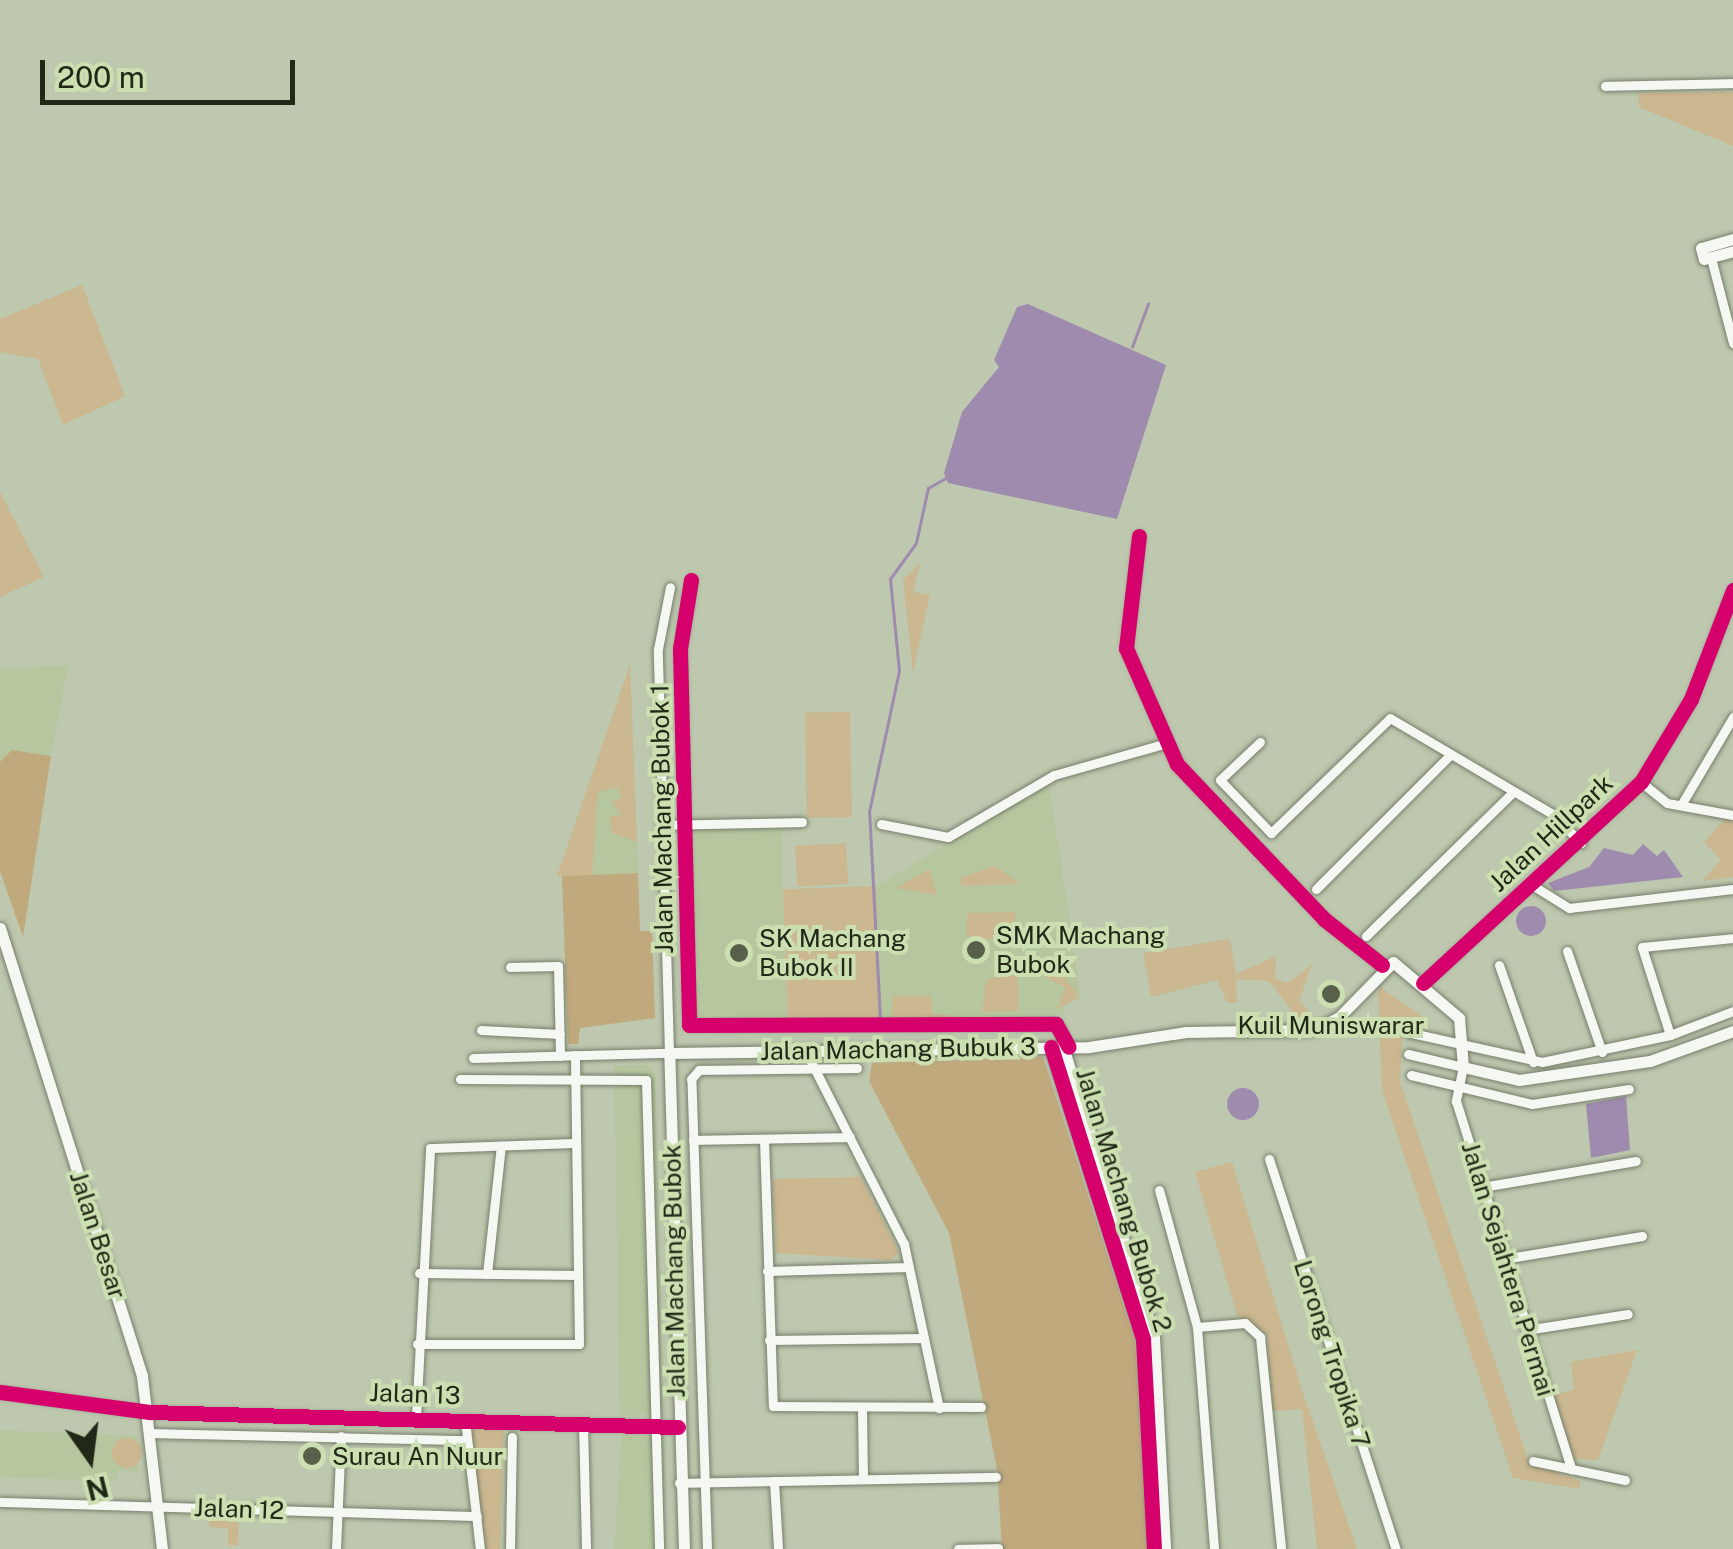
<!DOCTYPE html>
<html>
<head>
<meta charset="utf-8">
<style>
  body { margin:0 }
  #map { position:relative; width:1733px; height:1549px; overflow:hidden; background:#bdc8ae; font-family:"Public Sans",sans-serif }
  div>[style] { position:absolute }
  .built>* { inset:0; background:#b6c79f; transform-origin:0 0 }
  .green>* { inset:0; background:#cbb790; transform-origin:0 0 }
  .round { border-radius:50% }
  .forest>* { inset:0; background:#c1a97e }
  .water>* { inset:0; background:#9e8bae }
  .stream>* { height:2.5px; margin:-1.25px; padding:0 1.25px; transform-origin:1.25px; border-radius:1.25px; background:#9e8bae }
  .roads { filter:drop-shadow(0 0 2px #777f6b) drop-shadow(0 0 2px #777f6b) }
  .street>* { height:9px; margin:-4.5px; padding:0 4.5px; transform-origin:4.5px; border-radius:4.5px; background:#f5f7f3 }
  .secondary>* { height:11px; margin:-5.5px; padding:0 5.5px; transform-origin:5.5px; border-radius:5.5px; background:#f5f7f3 }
  .cycleway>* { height:15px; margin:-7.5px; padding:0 7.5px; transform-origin:7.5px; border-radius:7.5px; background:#d6006c }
  .dots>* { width:28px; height:28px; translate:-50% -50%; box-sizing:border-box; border:5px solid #cbdfb1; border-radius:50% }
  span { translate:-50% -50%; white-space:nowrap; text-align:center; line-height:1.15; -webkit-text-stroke:8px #cbdfb1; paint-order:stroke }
  .street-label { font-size:25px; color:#212817 }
  .poi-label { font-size:25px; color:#212817 }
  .left { translate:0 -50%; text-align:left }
  .north { position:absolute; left:40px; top:1409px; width:100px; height:100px; -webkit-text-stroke:8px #cbdfb1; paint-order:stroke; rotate:166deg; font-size:28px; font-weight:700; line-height:40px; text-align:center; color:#212817 }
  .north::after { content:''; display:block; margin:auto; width:35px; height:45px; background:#212817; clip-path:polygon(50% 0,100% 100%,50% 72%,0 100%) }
  .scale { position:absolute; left:40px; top:60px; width:255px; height:45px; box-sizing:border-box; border:5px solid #212817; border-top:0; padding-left:12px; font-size:30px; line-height:35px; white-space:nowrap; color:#212817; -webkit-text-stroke:8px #cbdfb1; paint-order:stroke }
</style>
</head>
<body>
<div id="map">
  <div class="built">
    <i style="clip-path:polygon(68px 665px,51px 756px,12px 750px,0 762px,0 669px)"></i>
    <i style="clip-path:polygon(630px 665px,638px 873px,557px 876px,607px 732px)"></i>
    <i style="clip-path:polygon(1049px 784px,1081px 998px,1064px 1000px,1064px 1015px,880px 1021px,876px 886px)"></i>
    <i style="clip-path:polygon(781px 827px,787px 1022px,704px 1023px,695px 1016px,687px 829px)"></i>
    <i style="clip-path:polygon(647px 1065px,655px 1074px,663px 1414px,620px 1415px,614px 1066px)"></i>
    <i style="clip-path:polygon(0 1430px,137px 1436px,138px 1472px,117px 1470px,116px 1481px,0 1477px)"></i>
    <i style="left:622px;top:1435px;width:44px;height:114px;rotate:4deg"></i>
  </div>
  <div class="green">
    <i style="clip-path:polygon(1733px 92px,1733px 146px,1639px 107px,1638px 93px)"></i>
    <i style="clip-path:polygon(82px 285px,125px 396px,63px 425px,38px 359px,0 352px,0 319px)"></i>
    <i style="clip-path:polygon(0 492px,44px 577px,0 597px)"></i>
    <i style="clip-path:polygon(920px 563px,913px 592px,930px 595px,913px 673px,903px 580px)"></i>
    <i style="clip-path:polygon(630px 665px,637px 842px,611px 833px,610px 816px,622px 815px,611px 802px,621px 798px,618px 787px,598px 792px,592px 875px,557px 876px)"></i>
    <i style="left:850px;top:712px;width:105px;height:45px;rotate:89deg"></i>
    <i style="clip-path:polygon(1725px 819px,1733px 820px,1733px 877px,1702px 881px,1721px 860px,1704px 842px)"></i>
    <i style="left:846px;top:843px;width:41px;height:51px;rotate:87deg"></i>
    <i style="clip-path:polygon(995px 865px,1020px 884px,961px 886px,961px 878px)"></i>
    <i style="clip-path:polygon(930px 869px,937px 895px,896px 888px)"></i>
    <i style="left:876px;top:886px;width:135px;height:93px;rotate:88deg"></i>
    <i style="clip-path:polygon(1016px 912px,1010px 942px,966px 936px,967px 913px)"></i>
    <i style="clip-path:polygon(1230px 939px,1236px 974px,1276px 956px,1275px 979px,1288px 983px,1312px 964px,1299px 1001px,1319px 1021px,1303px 1025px,1269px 981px,1236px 979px,1237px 1003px,1227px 1002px,1217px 980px,1151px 997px,1143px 953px)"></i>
    <i style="clip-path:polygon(1070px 943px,1078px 998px,1056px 1009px,1066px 988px,1037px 973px,1058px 969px,1076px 992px)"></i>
    <i style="clip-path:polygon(1018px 973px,1018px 1011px,982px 1012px,986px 980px)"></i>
    <i style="clip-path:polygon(1378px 986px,1428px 1020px,1424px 1030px,1403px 1024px,1400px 1082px,1529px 1462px,1580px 1481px,1580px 1489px,1513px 1478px,1382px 1090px)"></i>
    <i style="clip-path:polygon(892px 996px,931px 996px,932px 1014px,976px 1018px,893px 1020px)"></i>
    <i style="clip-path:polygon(1232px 1162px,1301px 1387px,1357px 1549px,1317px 1549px,1302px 1409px,1273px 1411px,1267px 1334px,1237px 1315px,1195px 1172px)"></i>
    <i style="clip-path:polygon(861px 1177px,899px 1253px,891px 1260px,776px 1253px,773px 1179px)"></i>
    <i style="clip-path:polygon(1637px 1350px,1598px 1460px,1573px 1459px,1553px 1395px,1574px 1390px,1571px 1362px)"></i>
    <i style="clip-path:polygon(470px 1426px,504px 1427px,500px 1549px,486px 1549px,467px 1456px)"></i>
    <i class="round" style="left:112px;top:1438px;width:30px;height:30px"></i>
    <i style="clip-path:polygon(190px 1509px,239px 1511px,238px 1545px,228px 1545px,228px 1528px,209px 1527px,209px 1517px,189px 1517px)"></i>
  </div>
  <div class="forest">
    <i style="clip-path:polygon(12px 750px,51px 756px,23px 937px,0 871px,0 762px)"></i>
    <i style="clip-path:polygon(638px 873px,640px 931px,652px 931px,655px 1018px,580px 1028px,578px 1044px,568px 1044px,562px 876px)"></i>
    <i style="clip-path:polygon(1043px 1057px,1135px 1341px,1147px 1549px,1002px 1549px,997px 1469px,949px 1233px,869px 1081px,872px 1063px)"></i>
  </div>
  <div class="water">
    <i style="clip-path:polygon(1028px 304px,1166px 365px,1117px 519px,948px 483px,944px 473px,962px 412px,999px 367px,994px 360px,1017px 307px)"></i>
    <i style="clip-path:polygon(1643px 844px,1657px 856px,1664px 850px,1683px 877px,1554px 891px,1548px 883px,1589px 867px,1604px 848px,1633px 855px)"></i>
    <i class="round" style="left:1516px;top:906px;width:30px;height:30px"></i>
    <i class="round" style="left:1227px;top:1088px;width:32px;height:32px"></i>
    <i style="clip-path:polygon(1626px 1096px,1630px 1150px,1591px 1158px,1586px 1104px)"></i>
  </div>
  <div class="stream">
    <i style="left:1132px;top:347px;width:46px;rotate:-69.6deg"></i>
    <i style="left:880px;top:1019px;width:207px;rotate:-93deg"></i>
    <i style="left:869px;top:812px;width:144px;rotate:-78deg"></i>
    <i style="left:899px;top:671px;width:92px;rotate:-95.6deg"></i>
    <i style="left:890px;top:579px;width:44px;rotate:-54.2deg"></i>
    <i style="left:916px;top:543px;width:56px;rotate:-77.7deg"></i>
    <i style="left:928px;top:488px;width:21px;rotate:-29deg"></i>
  </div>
  <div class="roads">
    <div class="street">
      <i style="left:1605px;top:86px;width:128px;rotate:-1.3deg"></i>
      <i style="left:1711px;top:258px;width:88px;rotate:75.5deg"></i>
      <i style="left:1139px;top:536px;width:113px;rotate:96.6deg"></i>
      <i style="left:1126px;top:648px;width:127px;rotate:66.3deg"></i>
      <i style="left:1177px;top:764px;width:214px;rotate:46.5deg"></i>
      <i style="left:1324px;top:919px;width:74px;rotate:38.4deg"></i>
      <i style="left:691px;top:580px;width:70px;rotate:99.1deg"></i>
      <i style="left:680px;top:649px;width:376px;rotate:88.6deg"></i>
      <i style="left:689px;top:1025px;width:367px;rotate:-0.2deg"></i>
      <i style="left:1056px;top:1024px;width:26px;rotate:61deg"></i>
      <i style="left:1260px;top:742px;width:55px;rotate:136.5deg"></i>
      <i style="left:1220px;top:780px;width:74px;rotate:46.1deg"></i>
      <i style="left:1271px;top:833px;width:165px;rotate:-44deg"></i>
      <i style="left:1390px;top:718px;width:191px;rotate:30.6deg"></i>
      <i style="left:1554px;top:815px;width:39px;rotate:46deg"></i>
      <i style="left:1641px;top:782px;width:33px;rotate:39deg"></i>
      <i style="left:1667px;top:803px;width:67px;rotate:10.3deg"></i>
      <i style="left:1681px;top:805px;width:102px;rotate:-59.4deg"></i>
      <i style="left:881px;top:824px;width:68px;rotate:11deg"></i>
      <i style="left:948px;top:837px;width:123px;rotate:-30.3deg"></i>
      <i style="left:1054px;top:775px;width:117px;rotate:-15.8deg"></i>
      <i style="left:661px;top:825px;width:141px;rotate:-1.2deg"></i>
      <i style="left:1532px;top:885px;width:44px;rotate:31.9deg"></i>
      <i style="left:1569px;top:908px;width:165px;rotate:-6.6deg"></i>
      <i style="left:1316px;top:889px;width:188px;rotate:-45deg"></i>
      <i style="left:1366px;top:936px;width:204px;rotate:-44.4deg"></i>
      <i style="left:1567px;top:951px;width:107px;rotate:70.9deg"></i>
      <i style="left:1499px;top:965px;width:103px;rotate:70.7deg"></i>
      <i style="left:510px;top:967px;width:48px;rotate:-1.2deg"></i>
      <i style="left:558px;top:966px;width:90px;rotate:88.7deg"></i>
      <i style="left:1423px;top:983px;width:297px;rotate:-42.7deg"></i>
      <i style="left:1641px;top:782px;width:97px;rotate:-58.9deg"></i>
      <i style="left:1691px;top:699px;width:117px;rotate:-68.9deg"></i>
      <i style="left:481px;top:1030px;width:79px;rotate:2.9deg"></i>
      <i style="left:1407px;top:1032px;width:138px;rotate:12.5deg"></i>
      <i style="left:1542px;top:1062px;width:131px;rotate:-11.9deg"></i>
      <i style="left:1670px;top:1035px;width:67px;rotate:-20.9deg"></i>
      <i style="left:1670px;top:1035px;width:92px;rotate:-107.7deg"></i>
      <i style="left:1642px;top:947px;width:91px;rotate:-5.6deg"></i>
      <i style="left:805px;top:1050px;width:218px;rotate:63deg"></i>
      <i style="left:904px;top:1244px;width:168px;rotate:78deg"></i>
      <i style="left:1408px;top:1054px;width:57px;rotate:13.3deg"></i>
      <i style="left:1463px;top:1067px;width:35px;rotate:102deg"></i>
      <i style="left:1456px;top:1101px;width:386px;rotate:72.6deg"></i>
      <i style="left:473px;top:1058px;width:196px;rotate:-1.5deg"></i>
      <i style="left:669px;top:1053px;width:404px;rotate:-91.6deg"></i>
      <i style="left:658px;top:649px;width:63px;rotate:-79deg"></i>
      <i style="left:1411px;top:1075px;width:124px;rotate:13.5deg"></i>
      <i style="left:1532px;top:1104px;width:98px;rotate:-8.8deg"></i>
      <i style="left:460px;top:1079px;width:186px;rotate:0.3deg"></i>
      <i style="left:646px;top:1080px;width:469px;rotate:88.4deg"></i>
      <i style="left:764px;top:1139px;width:267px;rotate:88.1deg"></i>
      <i style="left:773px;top:1406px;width:208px;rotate:0.3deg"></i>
      <i style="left:693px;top:1140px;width:157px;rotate:-1.1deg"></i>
      <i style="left:1269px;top:1159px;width:410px;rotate:72deg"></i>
      <i style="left:1482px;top:1187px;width:156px;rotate:-9.6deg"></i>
      <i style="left:1159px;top:1190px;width:142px;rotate:74.5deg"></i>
      <i style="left:1197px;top:1327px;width:223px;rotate:85.6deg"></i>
      <i style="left:1503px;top:1259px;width:141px;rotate:-9.4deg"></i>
      <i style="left:767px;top:1271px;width:142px;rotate:-1.6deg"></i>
      <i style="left:419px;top:1273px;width:159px;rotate:0.7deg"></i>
      <i style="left:487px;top:1274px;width:129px;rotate:-83.8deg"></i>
      <i style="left:1197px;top:1327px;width:48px;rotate:-4.8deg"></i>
      <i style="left:1245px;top:1323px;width:21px;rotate:43deg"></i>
      <i style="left:1260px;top:1337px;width:213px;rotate:84.3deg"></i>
      <i style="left:1526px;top:1330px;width:103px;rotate:-8.9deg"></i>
      <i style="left:769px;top:1340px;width:155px;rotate:-0.7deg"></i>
      <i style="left:417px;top:1344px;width:162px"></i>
      <i style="left:579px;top:1344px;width:289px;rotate:-90.8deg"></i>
      <i style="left:0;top:1392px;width:151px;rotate:7.6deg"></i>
      <i style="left:150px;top:1412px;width:528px;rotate:1.63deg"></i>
      <i style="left:862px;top:1408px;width:71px;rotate:89.2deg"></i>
      <i style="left:416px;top:1418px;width:270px;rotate:-87deg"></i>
      <i style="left:430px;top:1148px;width:146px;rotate:-2deg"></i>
      <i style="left:465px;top:1420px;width:130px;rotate:83.4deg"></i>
      <i style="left:583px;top:1424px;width:125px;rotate:88.6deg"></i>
      <i style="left:152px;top:1433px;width:311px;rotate:1.3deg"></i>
      <i style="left:1533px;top:1461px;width:94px;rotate:11.7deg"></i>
      <i style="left:774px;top:1481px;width:68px;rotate:86.6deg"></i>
      <i style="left:679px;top:1483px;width:317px;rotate:-1.1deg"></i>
      <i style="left:0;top:1502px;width:477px;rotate:1.7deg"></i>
      <i style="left:336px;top:1549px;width:113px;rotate:-87.5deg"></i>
      <i style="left:510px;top:1549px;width:112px;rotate:-89deg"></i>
      <i style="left:707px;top:1549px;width:470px;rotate:-91.9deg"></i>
      <i style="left:691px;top:1079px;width:12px;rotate:-48deg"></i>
      <i style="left:699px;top:1070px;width:158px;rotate:-0.7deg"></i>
      <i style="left:958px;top:1549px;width:40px;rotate:-1.4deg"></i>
    </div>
    <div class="secondary">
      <i style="left:1733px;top:239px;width:33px;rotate:164deg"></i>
      <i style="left:1701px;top:248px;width:11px;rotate:75deg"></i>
      <i style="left:1704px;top:259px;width:30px;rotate:-15deg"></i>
      <i style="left:0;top:928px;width:470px;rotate:72.4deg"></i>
      <i style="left:142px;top:1376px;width:174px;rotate:83.4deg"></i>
      <i style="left:1051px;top:1047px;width:306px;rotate:72.5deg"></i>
      <i style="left:1143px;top:1339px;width:210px;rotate:87deg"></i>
      <i style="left:1063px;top:1047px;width:304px;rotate:72.6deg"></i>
      <i style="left:1154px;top:1337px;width:212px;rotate:87deg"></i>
      <i style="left:684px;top:1549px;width:496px;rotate:-91.7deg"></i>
      <i style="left:669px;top:1053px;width:420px;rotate:-0.8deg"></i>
      <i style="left:1089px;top:1047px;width:98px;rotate:-8.8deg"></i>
      <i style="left:1186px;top:1032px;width:126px;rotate:-0.9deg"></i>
      <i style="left:1312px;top:1030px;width:29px;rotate:-25deg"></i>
      <i style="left:1338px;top:1018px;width:78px;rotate:-45.5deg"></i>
      <i style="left:1393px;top:962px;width:87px;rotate:40.3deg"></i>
      <i style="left:1459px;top:1018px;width:49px;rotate:85.3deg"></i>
      <i style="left:1463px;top:1067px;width:57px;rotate:13.1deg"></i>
      <i style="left:1519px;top:1080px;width:132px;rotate:-8.3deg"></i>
      <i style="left:1650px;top:1061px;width:88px;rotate:-19.9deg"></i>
    </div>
  </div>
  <div class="cycleway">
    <i style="left:1139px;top:536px;width:113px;rotate:96.6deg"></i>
    <i style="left:1126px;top:648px;width:127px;rotate:66.3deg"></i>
    <i style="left:1177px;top:764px;width:214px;rotate:46.5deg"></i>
    <i style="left:1324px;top:919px;width:74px;rotate:38.4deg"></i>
    <i style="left:691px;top:580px;width:70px;rotate:99.1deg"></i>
    <i style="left:680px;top:649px;width:376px;rotate:88.6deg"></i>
    <i style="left:689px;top:1025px;width:367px;rotate:-0.2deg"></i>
    <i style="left:1056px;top:1024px;width:26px;rotate:61deg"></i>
    <i style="left:1423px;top:983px;width:297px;rotate:-42.7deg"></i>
    <i style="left:1641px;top:782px;width:97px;rotate:-58.9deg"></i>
    <i style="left:1691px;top:699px;width:117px;rotate:-68.9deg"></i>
    <i style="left:1051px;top:1047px;width:306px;rotate:72.5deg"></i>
    <i style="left:1143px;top:1339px;width:210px;rotate:87deg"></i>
    <i style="left:0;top:1392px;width:151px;rotate:7.6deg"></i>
    <i style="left:150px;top:1412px;width:528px;rotate:1.63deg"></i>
  </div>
  <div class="dots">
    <i style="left:976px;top:950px;background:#58604c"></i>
    <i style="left:739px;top:953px;background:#58604c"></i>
    <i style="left:1331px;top:994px;background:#58604c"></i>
    <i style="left:312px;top:1456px;background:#58604c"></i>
  </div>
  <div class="street-label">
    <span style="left:662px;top:819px;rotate:-91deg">Jalan Machang Bubok 1</span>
    <span style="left:1551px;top:833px;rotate:-43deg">Jalan Hillpark</span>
    <span style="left:898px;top:1049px;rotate:-1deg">Jalan Machang Bubuk 3</span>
    <span style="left:1124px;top:1200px;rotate:73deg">Jalan Machang Bubok 2</span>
    <span style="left:98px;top:1235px;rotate:72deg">Jalan Besar</span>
    <span style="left:1508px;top:1269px;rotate:73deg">Jalan Sejahtera Permai</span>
    <span style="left:674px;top:1271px;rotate:-91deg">Jalan Machang Bubok</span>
    <span style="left:1332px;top:1354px;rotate:72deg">Lorong Tropika 7</span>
    <span style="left:415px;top:1394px;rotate:2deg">Jalan 13</span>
    <span style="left:239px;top:1509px;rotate:2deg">Jalan 12</span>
  </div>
  <div class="poi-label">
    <span class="left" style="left:996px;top:950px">SMK Machang<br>Bubok</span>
    <span class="left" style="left:759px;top:953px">SK Machang<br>Bubok II</span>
    <span style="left:1331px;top:1025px">Kuil Muniswarar</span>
    <span class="left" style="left:332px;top:1456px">Surau An Nuur</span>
  </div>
  <div class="north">N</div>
  <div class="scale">200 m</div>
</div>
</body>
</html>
